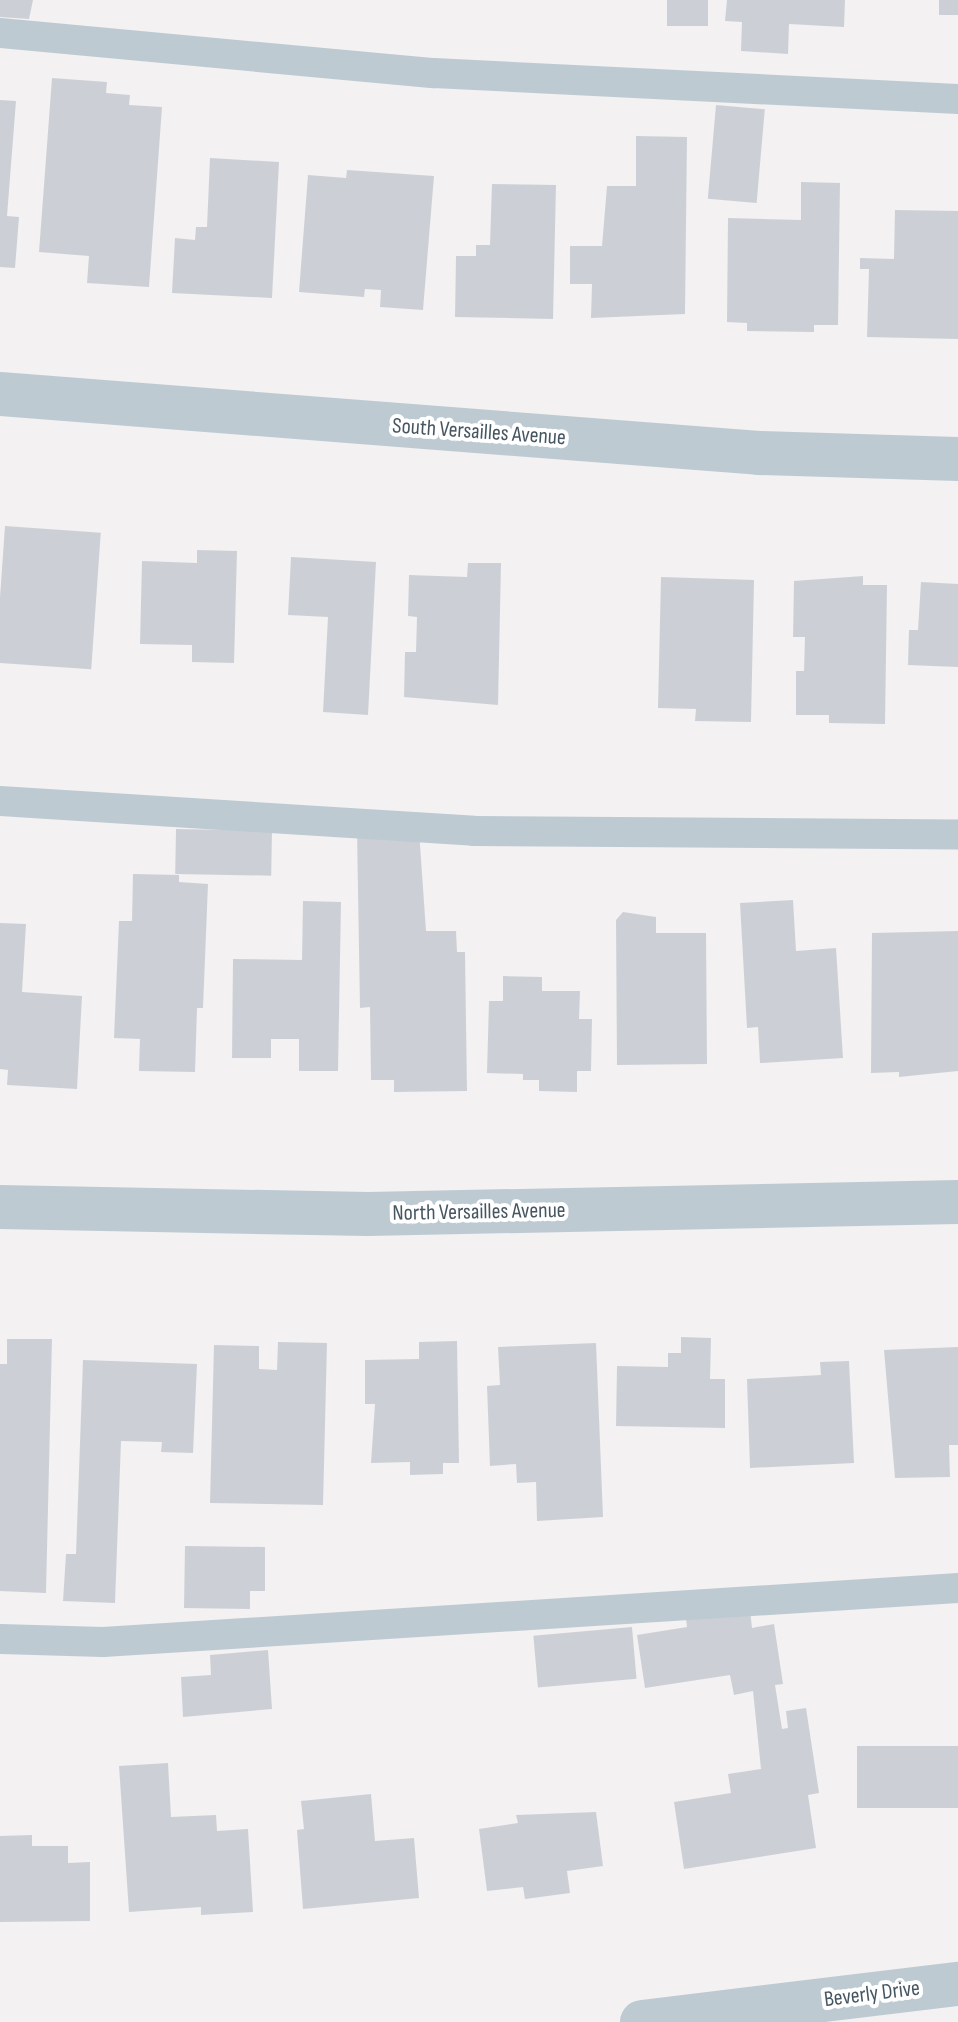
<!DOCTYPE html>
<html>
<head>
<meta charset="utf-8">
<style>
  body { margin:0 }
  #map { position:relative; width:958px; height:2022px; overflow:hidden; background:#f3f1f1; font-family:"Sofia Sans Condensed",sans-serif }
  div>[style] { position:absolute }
  .building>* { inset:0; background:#ccd0d6; transform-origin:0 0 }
  .service>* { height:30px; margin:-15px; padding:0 15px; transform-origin:15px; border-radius:15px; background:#bdcad2 }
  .minor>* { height:44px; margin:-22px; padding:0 22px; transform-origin:22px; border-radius:22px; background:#bdcad2 }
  span { translate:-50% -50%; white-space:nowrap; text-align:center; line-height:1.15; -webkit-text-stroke:8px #fff; paint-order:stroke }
  .street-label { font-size:22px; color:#465661 }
</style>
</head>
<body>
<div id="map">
  <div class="building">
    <i style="clip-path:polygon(0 0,33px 0,29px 19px,0 17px)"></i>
    <i style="left:667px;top:0;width:41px;height:26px"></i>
    <i style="clip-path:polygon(727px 0,845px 0,844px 27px,789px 24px,788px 54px,741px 51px,742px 22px,725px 21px)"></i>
    <i style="left:939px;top:0;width:19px;height:15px"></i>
    <i style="clip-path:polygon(52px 78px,107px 82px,106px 93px,130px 95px,129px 105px,162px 107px,149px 287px,87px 283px,89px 256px,39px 252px)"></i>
    <i style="clip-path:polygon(0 100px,16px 101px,7px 216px,19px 217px,15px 268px,0 267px)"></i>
    <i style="left:716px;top:105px;width:49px;height:94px;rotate:5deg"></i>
    <i style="clip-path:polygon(636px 136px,687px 137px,685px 314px,591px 318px,592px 284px,570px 284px,570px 246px,602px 246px,607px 186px,636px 186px)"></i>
    <i style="clip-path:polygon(210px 158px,279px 162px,272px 298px,172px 293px,175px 238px,195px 240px,196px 227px,207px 227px)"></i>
    <i style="clip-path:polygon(347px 170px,434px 176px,423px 310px,380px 307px,381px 290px,365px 289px,364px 297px,299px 292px,308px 175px,346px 178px)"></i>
    <i style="clip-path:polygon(801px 182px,840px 183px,838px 325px,814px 325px,814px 332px,747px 331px,747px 323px,727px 322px,728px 218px,801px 220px)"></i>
    <i style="clip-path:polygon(492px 184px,556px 185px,553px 319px,455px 317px,456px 256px,476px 256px,476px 245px,490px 245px)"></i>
    <i style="clip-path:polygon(895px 210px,958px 211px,958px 339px,867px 337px,869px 269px,860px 269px,860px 258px,894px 259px)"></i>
    <i style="left:5px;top:526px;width:96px;height:137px;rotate:4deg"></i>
    <i style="clip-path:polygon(197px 550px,237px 551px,234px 663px,192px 662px,192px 645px,140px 644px,142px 561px,197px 563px)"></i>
    <i style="clip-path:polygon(291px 557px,376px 562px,368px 715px,323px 712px,328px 617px,288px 615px)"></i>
    <i style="clip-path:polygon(468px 563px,501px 563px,498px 705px,404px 697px,405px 652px,416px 652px,417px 617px,408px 616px,409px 575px,467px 577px)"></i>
    <i style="clip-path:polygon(863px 576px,863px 585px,887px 585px,885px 724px,829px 723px,829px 715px,796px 715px,796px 671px,804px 671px,805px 637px,793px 637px,794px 581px)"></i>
    <i style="clip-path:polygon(661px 577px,754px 580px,751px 722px,695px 721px,696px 709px,658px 708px)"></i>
    <i style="clip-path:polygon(921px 582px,958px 584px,958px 667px,908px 665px,909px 630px,918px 630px)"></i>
    <i style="left:176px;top:829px;width:96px;height:45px;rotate:1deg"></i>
    <i style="clip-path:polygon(419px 830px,426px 931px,456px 931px,457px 952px,465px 952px,467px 1091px,394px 1092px,394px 1080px,371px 1080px,370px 1007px,360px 1008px,357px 831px)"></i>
    <i style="clip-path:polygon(133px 874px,179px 875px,179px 882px,208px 884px,203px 1008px,197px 1008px,195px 1072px,139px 1071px,140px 1039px,114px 1038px,119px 921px,132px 921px)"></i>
    <i style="clip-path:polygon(793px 900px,796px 951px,836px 948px,843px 1058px,760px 1063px,758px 1027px,747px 1028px,740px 903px)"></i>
    <i style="clip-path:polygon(303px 901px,341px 902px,338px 1071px,299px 1071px,299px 1039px,271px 1039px,271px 1058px,232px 1058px,233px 959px,302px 960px)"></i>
    <i style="clip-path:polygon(623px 912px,656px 917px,656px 933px,706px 933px,707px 1064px,617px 1065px,616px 920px)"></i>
    <i style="clip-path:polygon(0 923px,26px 924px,22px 992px,82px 996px,77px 1089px,7px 1085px,8px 1070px,0 1069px)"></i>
    <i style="clip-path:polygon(958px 931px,958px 1071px,899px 1077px,899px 1072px,871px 1073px,872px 933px)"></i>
    <i style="clip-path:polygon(503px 976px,542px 977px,542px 991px,580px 991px,579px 1019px,592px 1019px,591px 1071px,577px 1071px,577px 1092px,539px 1091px,539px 1080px,523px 1080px,523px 1074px,487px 1073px,489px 1001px,503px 1001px)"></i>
    <i style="clip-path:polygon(681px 1337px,711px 1338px,710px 1379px,725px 1379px,725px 1428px,616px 1426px,617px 1366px,668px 1367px,668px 1353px,681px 1353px)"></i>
    <i style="clip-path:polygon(7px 1339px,52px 1339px,46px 1593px,0 1591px,0 1364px,7px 1364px)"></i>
    <i style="clip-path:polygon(457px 1341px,459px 1463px,443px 1463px,443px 1474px,410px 1475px,410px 1462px,371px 1463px,375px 1404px,365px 1404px,365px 1360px,419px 1359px,419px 1342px)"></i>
    <i style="clip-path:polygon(278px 1342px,327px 1343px,323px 1505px,210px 1503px,214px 1345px,259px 1346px,259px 1369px,277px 1370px)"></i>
    <i style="clip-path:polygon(596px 1343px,603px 1517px,537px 1521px,536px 1482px,517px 1483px,516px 1464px,490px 1466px,487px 1386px,500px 1385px,498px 1347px)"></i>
    <i style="clip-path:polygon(958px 1347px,958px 1445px,949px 1445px,950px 1477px,895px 1478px,884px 1350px)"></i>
    <i style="clip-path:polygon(83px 1360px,197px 1364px,193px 1453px,161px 1452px,162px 1442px,121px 1441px,115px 1603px,63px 1601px,66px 1554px,76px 1554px)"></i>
    <i style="clip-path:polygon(849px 1361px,854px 1463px,750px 1468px,747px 1379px,821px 1375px,820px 1362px)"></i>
    <i style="clip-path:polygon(185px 1546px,265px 1547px,265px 1591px,250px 1591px,250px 1609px,184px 1608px)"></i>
    <i style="clip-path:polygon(750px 1610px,752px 1628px,774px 1624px,783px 1684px,775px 1685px,782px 1729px,788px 1728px,786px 1711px,806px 1708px,819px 1793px,808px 1795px,816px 1848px,684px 1869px,674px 1802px,731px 1793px,728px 1774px,761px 1769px,753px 1691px,734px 1695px,730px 1675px,645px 1688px,637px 1635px,687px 1627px,686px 1619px)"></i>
    <i style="left:632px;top:1627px;width:52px;height:99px;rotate:85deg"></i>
    <i style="clip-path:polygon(268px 1650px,272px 1709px,183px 1717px,181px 1677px,211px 1675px,210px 1655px)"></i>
    <i style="left:958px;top:1746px;width:62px;height:101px;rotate:90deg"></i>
    <i style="clip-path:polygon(168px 1763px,171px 1817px,216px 1815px,217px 1831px,248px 1829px,253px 1912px,201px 1915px,201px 1907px,129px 1912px,119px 1766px)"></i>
    <i style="clip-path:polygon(371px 1794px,375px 1841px,414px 1838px,419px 1898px,303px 1909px,297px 1830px,304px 1829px,301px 1801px)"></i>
    <i style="clip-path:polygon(596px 1812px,603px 1866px,567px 1871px,570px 1893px,525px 1899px,523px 1887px,487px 1891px,479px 1829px,518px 1823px,516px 1815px)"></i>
    <i style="clip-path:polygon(32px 1835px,32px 1846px,68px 1846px,68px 1863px,90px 1862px,90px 1921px,0 1922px,0 1836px)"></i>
  </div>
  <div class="service">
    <i style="left:0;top:33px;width:436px;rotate:5.3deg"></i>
    <i style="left:434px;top:73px;width:525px;rotate:2.84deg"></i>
    <i style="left:0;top:801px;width:475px;rotate:3.6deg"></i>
    <i style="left:474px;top:831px;width:484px;rotate:0.4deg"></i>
    <i style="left:0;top:1639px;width:103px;rotate:1.7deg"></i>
    <i style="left:103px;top:1642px;width:857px;rotate:-3.61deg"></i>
  </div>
  <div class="minor">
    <i style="left:0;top:394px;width:761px;rotate:4.44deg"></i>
    <i style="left:759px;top:453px;width:199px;rotate:1.7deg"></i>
    <i style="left:0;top:1207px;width:368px;rotate:1.1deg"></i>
    <i style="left:368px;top:1214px;width:590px;rotate:-1.17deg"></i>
    <i style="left:642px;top:2022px;width:318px;rotate:-6.9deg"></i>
  </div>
  <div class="street-label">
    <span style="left:479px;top:432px;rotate:4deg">South Versailles Avenue</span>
    <span style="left:479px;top:1212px;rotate:-1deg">North Versailles Avenue</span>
    <span style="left:872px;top:1994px;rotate:-7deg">Beverly Drive</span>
  </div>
</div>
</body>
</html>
